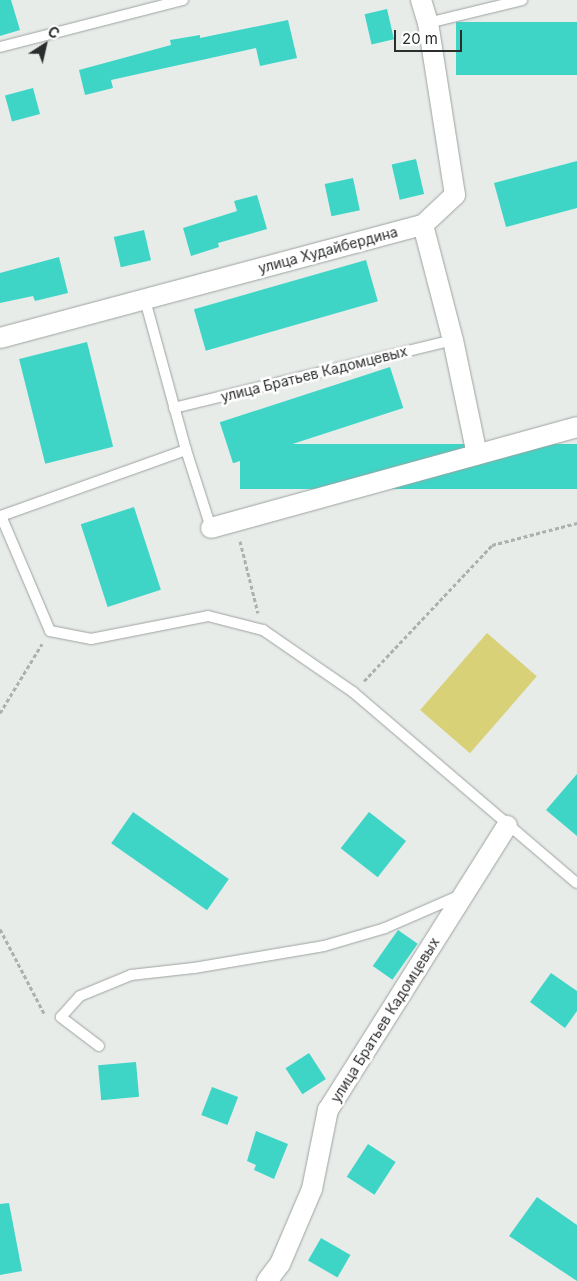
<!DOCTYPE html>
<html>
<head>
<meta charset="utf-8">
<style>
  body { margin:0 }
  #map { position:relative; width:577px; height:1281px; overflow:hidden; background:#e7ece9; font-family:Inter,sans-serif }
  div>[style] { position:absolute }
  .green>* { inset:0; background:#d8d178; transform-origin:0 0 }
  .building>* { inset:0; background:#3ed5c7; transform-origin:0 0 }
  .path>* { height:3px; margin-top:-1.5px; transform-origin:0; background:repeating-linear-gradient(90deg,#acb0ae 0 4px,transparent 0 6.5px) }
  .roads { filter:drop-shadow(0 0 1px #9ea2a0) drop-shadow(0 0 1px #9ea2a0) }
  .lane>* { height:10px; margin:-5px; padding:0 5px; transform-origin:5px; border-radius:5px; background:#fff }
  .street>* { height:20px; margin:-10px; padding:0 10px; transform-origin:10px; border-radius:10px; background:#fff }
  span { translate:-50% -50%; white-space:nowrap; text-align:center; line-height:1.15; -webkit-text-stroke:5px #fff; paint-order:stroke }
  .street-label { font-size:14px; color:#2c2e2d }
  .north { position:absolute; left:20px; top:20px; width:50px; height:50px; -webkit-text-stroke:4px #fff; paint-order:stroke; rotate:35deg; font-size:14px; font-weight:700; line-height:20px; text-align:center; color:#2c2e2d }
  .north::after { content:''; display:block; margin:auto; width:18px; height:22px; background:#2c2e2d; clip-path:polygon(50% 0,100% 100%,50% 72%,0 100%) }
  .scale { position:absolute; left:394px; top:30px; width:68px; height:22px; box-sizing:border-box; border:2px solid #2c2e2d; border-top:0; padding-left:6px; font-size:15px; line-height:18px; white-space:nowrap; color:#2c2e2d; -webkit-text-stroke:4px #fff; paint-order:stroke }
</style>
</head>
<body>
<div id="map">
  <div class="green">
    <i style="left:487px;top:633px;width:66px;height:102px;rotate:41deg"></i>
  </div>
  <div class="building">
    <i style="clip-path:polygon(0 0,11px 0,20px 30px,0 36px)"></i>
    <i style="left:387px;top:9px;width:31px;height:23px;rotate:77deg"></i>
    <i style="clip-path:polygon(288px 20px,297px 58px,260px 66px,256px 48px,111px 80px,113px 88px,85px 95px,79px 70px,171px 45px,170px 40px,200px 35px,200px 38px)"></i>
    <i style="left:577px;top:22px;width:53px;height:121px;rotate:90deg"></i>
    <i style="left:33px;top:88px;width:27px;height:29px;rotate:75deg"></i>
    <i style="left:416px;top:159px;width:36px;height:25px;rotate:77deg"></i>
    <i style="clip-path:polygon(577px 161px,577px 208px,506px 227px,494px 183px)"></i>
    <i style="left:353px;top:178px;width:33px;height:29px;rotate:78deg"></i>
    <i style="clip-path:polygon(257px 195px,267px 229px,218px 243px,219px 247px,191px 256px,183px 228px,237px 211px,234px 201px)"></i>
    <i style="left:144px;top:230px;width:31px;height:31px;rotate:77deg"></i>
    <i style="clip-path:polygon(59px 257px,68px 293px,35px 301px,33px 296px,0 303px,0 273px)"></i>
    <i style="left:366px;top:260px;width:43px;height:179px;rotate:74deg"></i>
    <i style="left:87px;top:342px;width:108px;height:70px;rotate:76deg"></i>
    <i style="left:390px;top:367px;width:43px;height:179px;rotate:72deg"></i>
    <i style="left:577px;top:444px;width:45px;height:337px;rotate:90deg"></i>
    <i style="left:134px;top:507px;width:87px;height:56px;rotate:72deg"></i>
    <i style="clip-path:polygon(577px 774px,577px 836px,546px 810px)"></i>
    <i style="left:133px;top:812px;width:117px;height:38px;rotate:35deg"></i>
    <i style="left:369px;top:812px;width:47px;height:46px;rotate:38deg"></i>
    <i style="left:398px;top:930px;width:24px;height:44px;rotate:35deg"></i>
    <i style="clip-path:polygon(551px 973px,577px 991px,577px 1011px,565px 1028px,530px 1002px)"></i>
    <i style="left:309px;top:1053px;width:31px;height:28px;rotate:57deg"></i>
    <i style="left:136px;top:1062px;width:35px;height:38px;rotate:85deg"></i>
    <i style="left:212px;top:1087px;width:28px;height:30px;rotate:21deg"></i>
    <i style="clip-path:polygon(256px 1131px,288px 1144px,274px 1179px,254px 1170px,256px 1165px,247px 1161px)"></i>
    <i style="left:368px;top:1144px;width:33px;height:39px;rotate:33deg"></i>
    <i style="clip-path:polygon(537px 1197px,577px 1225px,577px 1281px,509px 1236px)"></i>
    <i style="clip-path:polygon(9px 1203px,22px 1271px,0 1275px,0 1204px)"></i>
    <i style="left:321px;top:1238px;width:34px;height:26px;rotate:30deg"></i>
  </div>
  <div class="path">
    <i style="left:240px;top:541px;width:74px;rotate:76deg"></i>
    <i style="left:364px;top:681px;width:187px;rotate:-46.7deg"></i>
    <i style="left:492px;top:545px;width:88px;rotate:-14.5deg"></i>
    <i style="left:0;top:713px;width:81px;rotate:-58.7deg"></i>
    <i style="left:0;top:929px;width:97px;rotate:62.4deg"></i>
  </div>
  <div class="roads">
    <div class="lane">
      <i style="left:428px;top:23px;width:97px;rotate:-13.7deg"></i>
      <i style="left:0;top:47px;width:189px;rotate:-14.4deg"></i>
      <i style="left:145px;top:300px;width:156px;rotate:74.7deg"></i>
      <i style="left:186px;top:450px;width:82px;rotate:72.2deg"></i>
      <i style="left:174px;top:408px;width:287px;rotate:-13.7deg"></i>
      <i style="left:186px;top:450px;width:196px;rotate:160.4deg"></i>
      <i style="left:1px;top:516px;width:125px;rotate:66.9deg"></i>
      <i style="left:50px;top:631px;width:42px;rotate:11deg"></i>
      <i style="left:91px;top:639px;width:119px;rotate:-11.1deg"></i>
      <i style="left:208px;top:616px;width:57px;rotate:14.3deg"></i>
      <i style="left:263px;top:630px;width:109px;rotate:34.6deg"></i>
      <i style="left:353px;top:692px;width:294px;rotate:40.5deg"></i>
      <i style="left:99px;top:1046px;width:48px;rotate:-142.7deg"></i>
      <i style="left:61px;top:1017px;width:28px;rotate:-48deg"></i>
      <i style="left:80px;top:996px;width:55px;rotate:-22.4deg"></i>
      <i style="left:131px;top:975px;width:63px;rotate:-6.3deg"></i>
      <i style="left:194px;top:968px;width:132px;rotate:-9.6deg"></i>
      <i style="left:324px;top:946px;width:64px;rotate:-16.4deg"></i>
      <i style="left:385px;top:928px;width:83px;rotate:-23.5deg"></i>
    </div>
    <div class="street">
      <i style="left:423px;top:225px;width:119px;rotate:75.4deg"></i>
      <i style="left:453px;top:340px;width:117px;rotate:78.2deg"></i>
      <i style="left:0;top:338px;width:438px;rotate:-15deg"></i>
      <i style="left:423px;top:225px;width:44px;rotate:-43.2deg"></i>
      <i style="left:455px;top:195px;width:174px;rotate:-98.9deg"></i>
      <i style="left:428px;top:23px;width:24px;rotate:-107deg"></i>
      <i style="left:211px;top:528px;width:380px;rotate:-15.4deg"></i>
      <i style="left:267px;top:1281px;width:21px;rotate:-53deg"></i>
      <i style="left:280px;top:1264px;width:82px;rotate:-66.9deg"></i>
      <i style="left:312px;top:1189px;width:81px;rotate:-78.6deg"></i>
      <i style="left:328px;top:1110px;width:336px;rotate:-57.8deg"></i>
    </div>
  </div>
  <div class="street-label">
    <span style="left:328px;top:250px;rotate:-15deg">улица Худайбердина</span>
    <span style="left:314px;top:374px;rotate:-14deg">улица Братьев Кадомцевых</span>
    <span style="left:385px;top:1020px;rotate:-58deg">улица Братьев Кадомцевых</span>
  </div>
  <div class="north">С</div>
  <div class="scale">20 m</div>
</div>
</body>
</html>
